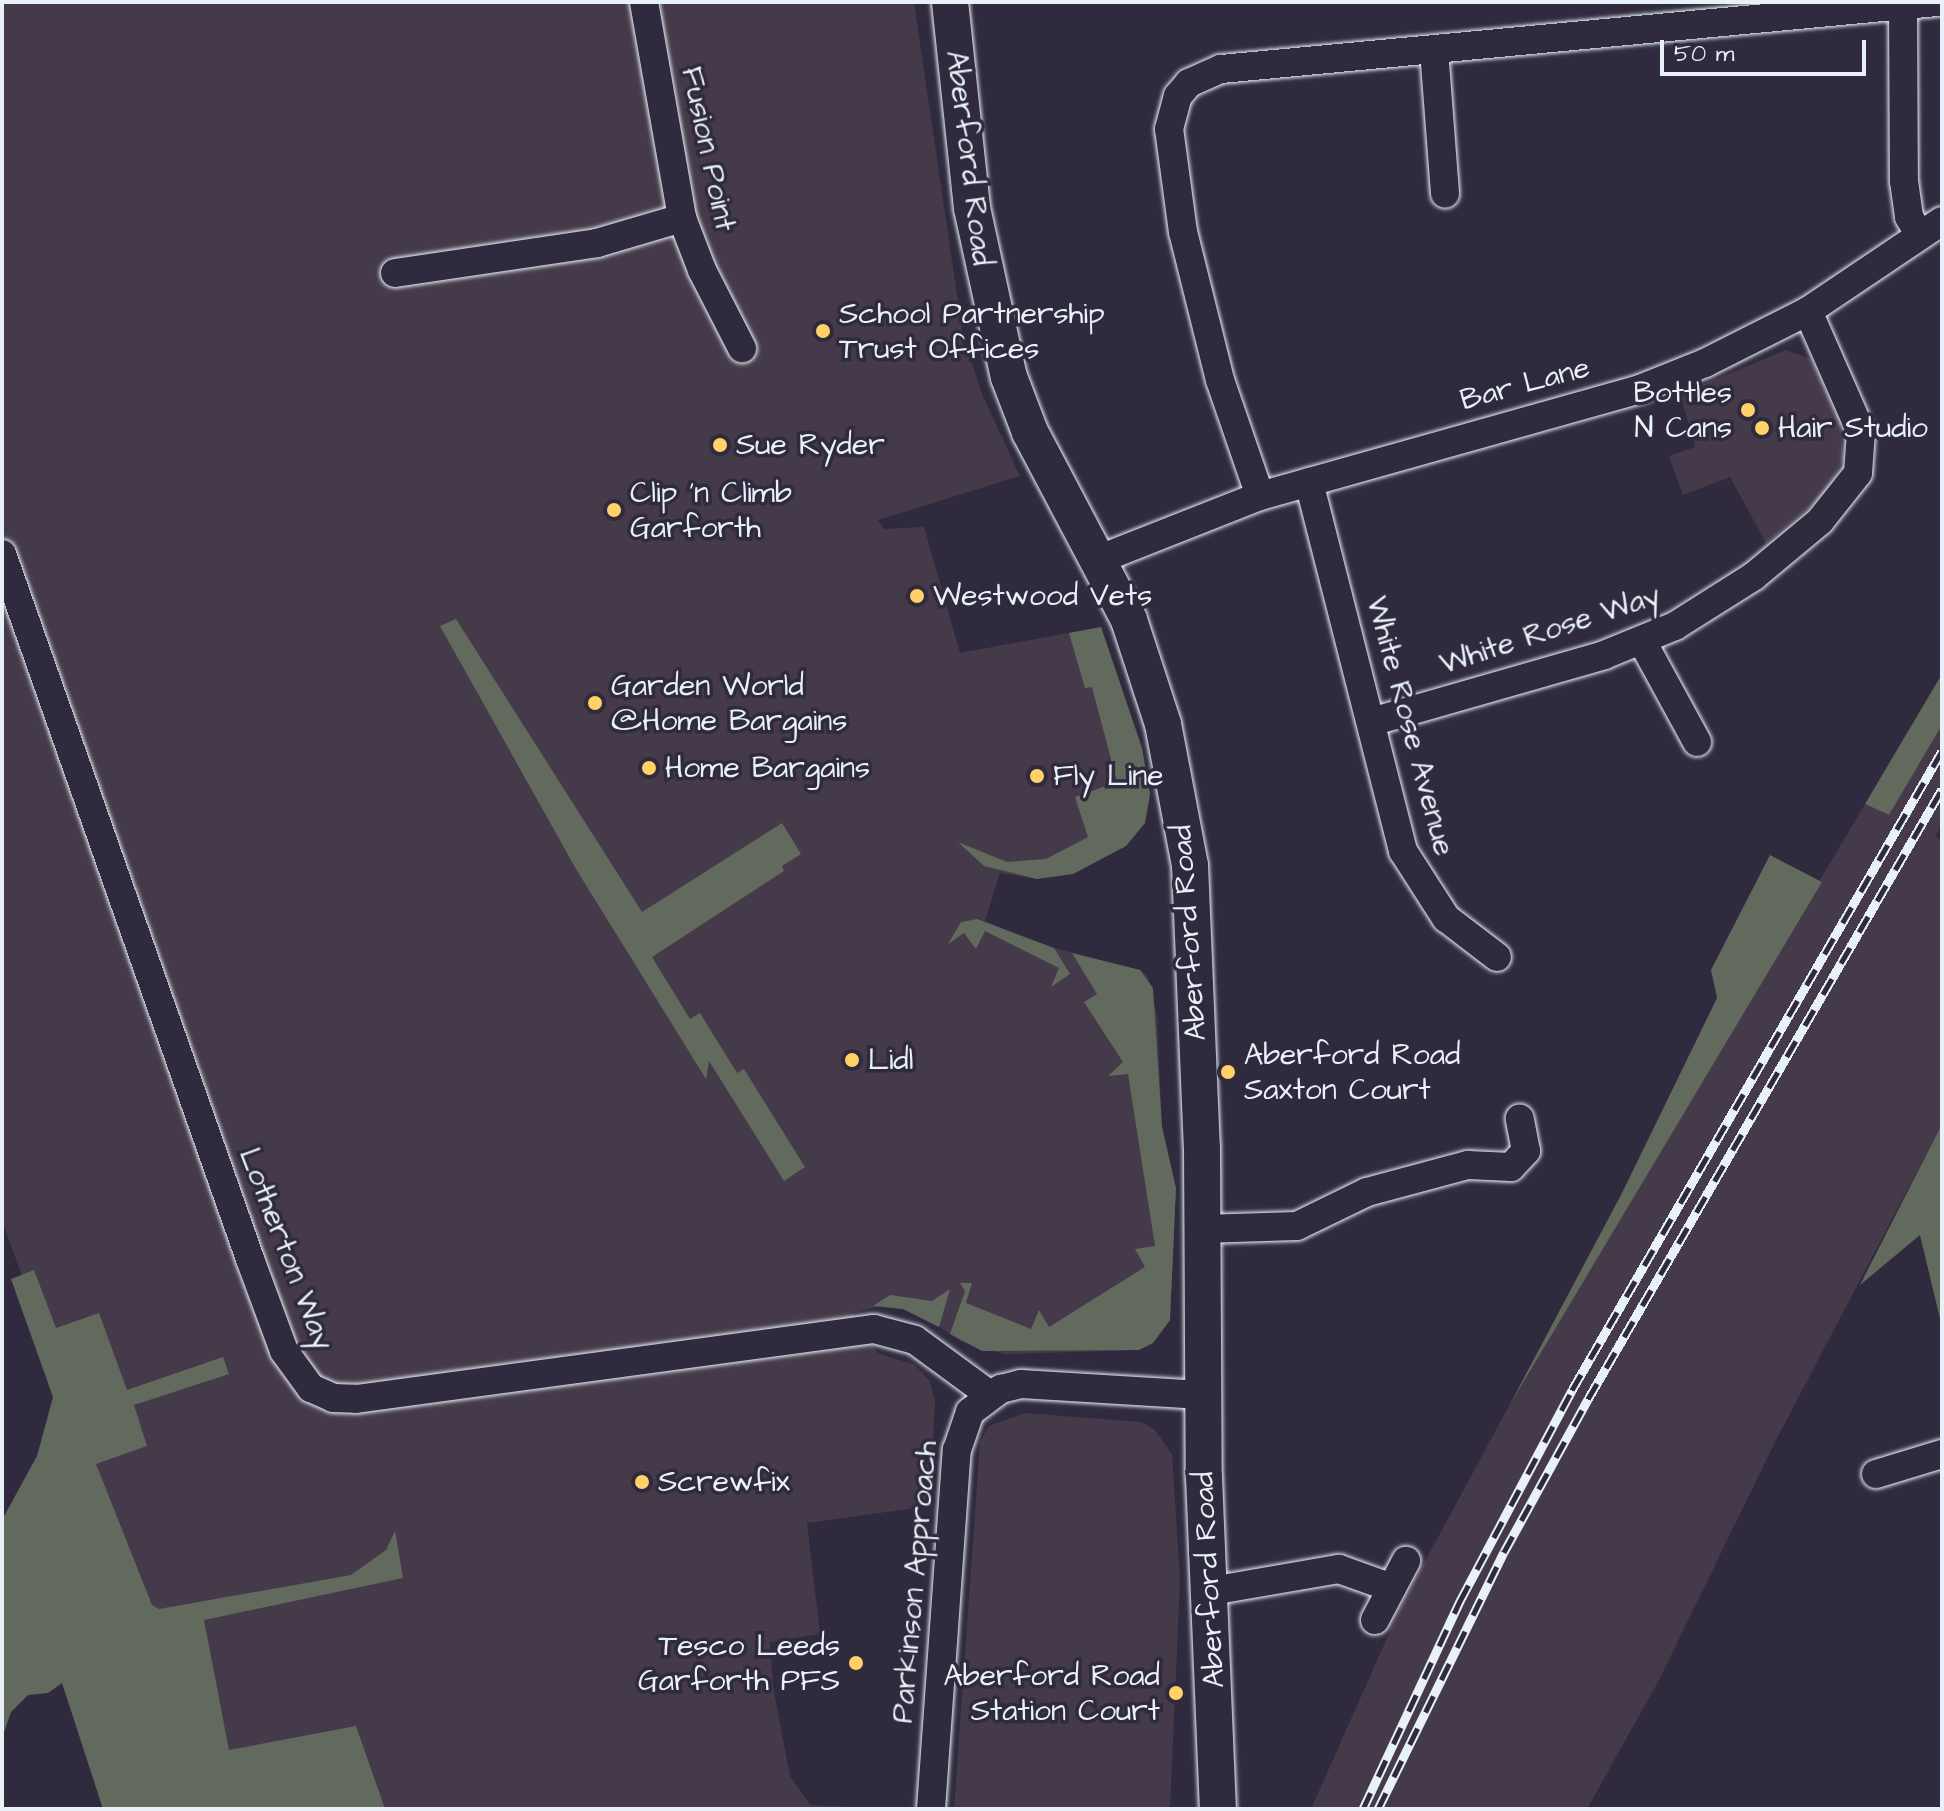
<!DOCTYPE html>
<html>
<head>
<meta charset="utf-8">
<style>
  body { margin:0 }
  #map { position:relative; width:1944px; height:1811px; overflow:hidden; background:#2f2a3d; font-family:"Architects Daughter",sans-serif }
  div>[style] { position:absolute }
  .built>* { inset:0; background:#453a4a }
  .green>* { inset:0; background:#626a5e }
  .roads { filter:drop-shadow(0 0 2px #e8f1f8) drop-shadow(0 0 2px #e8f1f8) }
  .minor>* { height:28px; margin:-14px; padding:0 14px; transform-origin:14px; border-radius:14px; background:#2f2a3d }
  .major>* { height:36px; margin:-18px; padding:0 18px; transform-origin:18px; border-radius:18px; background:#2f2a3d }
  .rail>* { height:9px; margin-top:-4.5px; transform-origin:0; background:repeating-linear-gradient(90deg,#2f2a3d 0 18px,#e8f1f8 0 36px); box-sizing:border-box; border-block:2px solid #e8f1f8 }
  .dots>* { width:22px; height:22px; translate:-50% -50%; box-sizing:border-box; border:4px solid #2f2a3d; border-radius:50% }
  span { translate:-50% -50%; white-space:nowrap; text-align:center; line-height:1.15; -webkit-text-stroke:7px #2f2a3d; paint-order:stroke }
  .street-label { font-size:30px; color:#e8f1f8 }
  .poi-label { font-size:30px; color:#e8f1f8 }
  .left { translate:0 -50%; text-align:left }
  .right { translate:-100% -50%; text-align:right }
  .frame { position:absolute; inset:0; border:4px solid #e8f1f8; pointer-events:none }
  .scale { position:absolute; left:1660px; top:40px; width:206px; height:36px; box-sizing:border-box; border:4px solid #e8f1f8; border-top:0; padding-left:10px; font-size:24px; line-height:28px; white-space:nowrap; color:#e8f1f8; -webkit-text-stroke:6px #2f2a3d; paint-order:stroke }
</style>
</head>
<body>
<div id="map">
  <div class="built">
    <i style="clip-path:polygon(2px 2px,914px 2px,963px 336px,982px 394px,1020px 476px,878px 520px,884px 529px,924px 527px,960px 653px,1101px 627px,1142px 748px,1150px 794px,1145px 823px,1126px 846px,1073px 874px,1037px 879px,1000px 873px,985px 921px,1038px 944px,1140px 970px,1148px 977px,1157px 1015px,1162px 1127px,1176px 1188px,1170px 1320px,1153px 1343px,1139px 1350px,1005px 1354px,962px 1342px,925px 1317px,903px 1309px,880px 1306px,852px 1313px,878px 1353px,915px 1365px,929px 1380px,935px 1401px,930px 1506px,807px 1523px,820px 1634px,770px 1642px,773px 1686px,790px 1776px,810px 1805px,906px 1809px,216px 1809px,2px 1221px)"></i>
    <i style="clip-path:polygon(1786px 350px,1811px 359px,1840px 422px,1843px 458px,1829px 491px,1766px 543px,1730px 477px,1683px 495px,1669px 456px,1695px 447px,1680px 394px)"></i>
    <i style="clip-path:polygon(1942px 725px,1942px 825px,1935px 837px,1942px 840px,1942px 1124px,1776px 1440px,1659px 1680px,1587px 1809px,1311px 1809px,1403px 1602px,1509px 1406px,1865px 804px,1889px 815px)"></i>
    <i style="clip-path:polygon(1025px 1413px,1141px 1422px,1154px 1429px,1172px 1454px,1180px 1580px,1170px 1809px,954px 1809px,980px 1442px,989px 1426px)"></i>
  </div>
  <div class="green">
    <i style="clip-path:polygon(456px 619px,642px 912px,782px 823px,801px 854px,782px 866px,784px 871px,652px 957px,690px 1019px,700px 1013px,737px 1073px,744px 1069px,805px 1167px,784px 1181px,709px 1061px,706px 1079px,576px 869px,440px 626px)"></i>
    <i style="clip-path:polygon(1101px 627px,1142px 748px,1150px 794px,1145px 823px,1126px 846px,1073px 874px,1037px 879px,984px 866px,958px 842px,1007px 862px,1046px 859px,1088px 837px,1075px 797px,1117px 782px,1092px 687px,1085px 688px,1069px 633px)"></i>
    <i style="clip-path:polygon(1942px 674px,1942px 725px,1889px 815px,1865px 804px)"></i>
    <i style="clip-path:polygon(1770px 855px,1822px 882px,1509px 1406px,1622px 1193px,1717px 998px,1711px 970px)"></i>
    <i style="clip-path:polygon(977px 919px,1054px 948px,1070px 974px,1051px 987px,1059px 968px,985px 931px,976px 949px,964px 933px,948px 944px,961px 922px)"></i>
    <i style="clip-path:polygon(1072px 953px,1140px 970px,1153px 988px,1162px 1127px,1176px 1188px,1170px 1320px,1153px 1343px,1139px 1350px,982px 1351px,950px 1334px,965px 1291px,960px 1283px,972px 1283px,966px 1303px,1031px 1329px,1039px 1310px,1049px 1327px,1145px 1267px,1135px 1249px,1155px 1246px,1128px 1074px,1108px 1076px,1123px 1062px,1084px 1002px,1097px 994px)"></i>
    <i style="clip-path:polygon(1942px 1124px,1942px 1327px,1920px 1235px,1860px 1285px)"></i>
    <i style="clip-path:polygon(34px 1270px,56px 1328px,99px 1313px,127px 1390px,223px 1357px,229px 1374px,134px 1405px,147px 1446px,96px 1464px,152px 1605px,159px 1609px,351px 1575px,386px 1550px,395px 1531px,403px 1578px,204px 1620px,229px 1750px,356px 1726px,385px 1809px,103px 1809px,62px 1683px,48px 1693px,28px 1695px,11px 1712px,2px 1738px,2px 1520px,37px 1456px,53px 1397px,11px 1279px)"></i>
    <i style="clip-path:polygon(950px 1289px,939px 1327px,903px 1309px,873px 1306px,890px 1295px,932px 1301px)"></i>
  </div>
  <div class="roads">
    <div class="minor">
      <i style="left:644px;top:2px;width:219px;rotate:80deg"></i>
      <i style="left:682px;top:218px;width:56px;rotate:69deg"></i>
      <i style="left:702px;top:270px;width:88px;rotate:62.9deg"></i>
      <i style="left:1903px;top:6px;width:175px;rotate:89.7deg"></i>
      <i style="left:1904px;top:181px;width:36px;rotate:82deg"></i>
      <i style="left:1909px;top:217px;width:21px;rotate:59deg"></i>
      <i style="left:1434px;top:50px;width:144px;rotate:85.6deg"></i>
      <i style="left:395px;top:273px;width:204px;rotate:-8.4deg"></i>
      <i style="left:597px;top:243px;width:89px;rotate:-16.4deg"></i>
      <i style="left:1309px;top:482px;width:381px;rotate:75.7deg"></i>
      <i style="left:1403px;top:851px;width:80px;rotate:57.3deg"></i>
      <i style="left:1446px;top:918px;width:64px;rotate:37.4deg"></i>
      <i style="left:1260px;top:496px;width:123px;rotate:-109deg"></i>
      <i style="left:1220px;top:380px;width:153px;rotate:-104deg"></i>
      <i style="left:1183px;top:232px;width:104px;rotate:-97.7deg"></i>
      <i style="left:1169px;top:129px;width:34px;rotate:-75deg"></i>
      <i style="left:1178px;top:96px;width:17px;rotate:-50deg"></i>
      <i style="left:1189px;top:83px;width:35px;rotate:-24deg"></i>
      <i style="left:1221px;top:69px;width:719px;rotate:-5.35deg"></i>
      <i style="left:2px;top:554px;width:747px;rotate:70.62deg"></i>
      <i style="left:250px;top:1259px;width:98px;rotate:69.7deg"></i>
      <i style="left:284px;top:1351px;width:46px;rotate:53.9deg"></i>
      <i style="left:311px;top:1388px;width:24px;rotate:24deg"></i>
      <i style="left:333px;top:1398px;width:23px;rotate:2deg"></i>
      <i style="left:356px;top:1399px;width:523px;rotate:-7.7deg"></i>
      <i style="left:874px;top:1329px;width:42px;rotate:15deg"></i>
      <i style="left:915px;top:1340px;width:93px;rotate:36.3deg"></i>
      <i style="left:1100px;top:559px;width:172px;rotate:-21.5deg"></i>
      <i style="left:1260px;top:496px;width:395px;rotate:-15.7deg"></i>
      <i style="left:1640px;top:389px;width:70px;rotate:-21.8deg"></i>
      <i style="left:1705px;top:363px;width:115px;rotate:-26.8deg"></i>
      <i style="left:1808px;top:311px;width:161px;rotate:-33.9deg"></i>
      <i style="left:1642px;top:641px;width:115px;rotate:61.4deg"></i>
      <i style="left:1371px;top:722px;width:242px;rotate:-16deg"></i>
      <i style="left:1604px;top:655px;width:77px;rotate:-22.2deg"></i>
      <i style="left:1675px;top:626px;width:93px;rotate:-32.3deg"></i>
      <i style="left:1754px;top:576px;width:86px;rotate:-39.8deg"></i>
      <i style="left:1820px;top:521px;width:61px;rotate:-51.6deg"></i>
      <i style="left:1858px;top:473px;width:41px;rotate:-85.8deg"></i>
      <i style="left:1861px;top:432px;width:132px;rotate:-113.7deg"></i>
      <i style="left:1202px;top:1229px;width:95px;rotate:-1.8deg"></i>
      <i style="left:1297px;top:1226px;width:78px;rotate:-25.9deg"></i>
      <i style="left:1367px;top:1192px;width:105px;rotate:-15deg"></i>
      <i style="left:1468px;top:1165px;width:43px;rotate:2.7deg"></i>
      <i style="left:1511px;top:1167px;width:22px;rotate:-47deg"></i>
      <i style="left:1526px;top:1151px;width:33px;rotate:-101deg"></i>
      <i style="left:1876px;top:1474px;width:69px;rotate:-16.9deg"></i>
      <i style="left:1211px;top:1591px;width:130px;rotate:-9.8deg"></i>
      <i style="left:1339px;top:1569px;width:56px;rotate:19.7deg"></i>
      <i style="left:1375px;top:1620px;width:67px;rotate:-62.3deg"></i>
      <i style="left:931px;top:1809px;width:360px;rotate:-85.9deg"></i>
      <i style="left:957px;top:1450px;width:40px;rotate:-71.1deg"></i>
      <i style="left:970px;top:1412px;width:39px;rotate:-37deg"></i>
      <i style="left:1001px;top:1389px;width:21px;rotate:-14deg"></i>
      <i style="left:1021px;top:1384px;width:181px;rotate:3.5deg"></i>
    </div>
    <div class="major">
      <i style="left:950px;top:2px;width:207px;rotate:83.9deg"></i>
      <i style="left:972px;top:208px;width:173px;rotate:77.7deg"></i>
      <i style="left:1009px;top:377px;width:59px;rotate:69.1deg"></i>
      <i style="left:1030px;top:432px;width:212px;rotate:62.2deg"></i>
      <i style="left:1129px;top:620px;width:109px;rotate:71.9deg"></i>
      <i style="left:1163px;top:724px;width:144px;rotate:79.2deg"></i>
      <i style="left:1190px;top:865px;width:282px;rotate:87.6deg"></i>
      <i style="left:1202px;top:1147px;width:330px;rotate:89.7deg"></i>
      <i style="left:1204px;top:1477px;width:332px;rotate:87.6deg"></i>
    </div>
  </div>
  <div class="rail">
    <i style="left:1363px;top:1809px;width:230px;rotate:-65deg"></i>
    <i style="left:1460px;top:1601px;width:239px;rotate:-62deg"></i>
    <i style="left:1572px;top:1390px;width:738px;rotate:-59.93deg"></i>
    <i style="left:1378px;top:1809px;width:286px;rotate:-63.9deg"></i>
    <i style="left:1504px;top:1552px;width:175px;rotate:-61.2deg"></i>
    <i style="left:1588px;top:1399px;width:705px;rotate:-59.87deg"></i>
  </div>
  <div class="dots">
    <i style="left:823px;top:331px;background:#ffd166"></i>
    <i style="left:1748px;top:410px;background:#ffd166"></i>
    <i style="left:1762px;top:428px;background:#ffd166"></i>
    <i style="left:720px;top:445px;background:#ffd166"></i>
    <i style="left:614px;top:510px;background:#ffd166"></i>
    <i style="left:917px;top:596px;background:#ffd166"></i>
    <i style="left:595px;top:703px;background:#ffd166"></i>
    <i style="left:649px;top:768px;background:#ffd166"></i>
    <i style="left:1037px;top:776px;background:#ffd166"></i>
    <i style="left:852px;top:1060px;background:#ffd166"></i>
    <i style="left:1228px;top:1072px;background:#ffd166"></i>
    <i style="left:642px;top:1482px;background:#ffd166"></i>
    <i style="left:856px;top:1663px;background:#ffd166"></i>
    <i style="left:1176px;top:1693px;background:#ffd166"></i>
  </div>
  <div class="street-label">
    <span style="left:708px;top:149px;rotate:78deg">Fusion Point</span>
    <span style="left:969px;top:158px;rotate:83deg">Aberford Road</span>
    <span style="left:1525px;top:384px;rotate:-15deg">Bar Lane</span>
    <span style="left:1550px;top:630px;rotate:-18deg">White Rose Way</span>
    <span style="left:1410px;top:726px;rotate:75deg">White Rose Avenue</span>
    <span style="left:1189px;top:933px;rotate:-94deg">Aberford Road</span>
    <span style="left:286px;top:1249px;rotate:69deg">Lotherton Way</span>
    <span style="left:1209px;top:1580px;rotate:-93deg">Aberford Road</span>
    <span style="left:915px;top:1582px;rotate:-85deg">Parkinson Approach</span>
  </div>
  <div class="poi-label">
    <span class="left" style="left:839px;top:331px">School Partnership<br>Trust Offices</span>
    <span class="right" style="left:1732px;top:410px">Bottles<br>N Cans</span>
    <span class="left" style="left:1778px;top:428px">Hair Studio</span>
    <span class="left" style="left:736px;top:445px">Sue Ryder</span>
    <span class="left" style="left:630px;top:510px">Clip 'n Climb<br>Garforth</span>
    <span class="left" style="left:933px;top:596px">Westwood Vets</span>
    <span class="left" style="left:611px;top:703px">Garden World<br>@Home Bargains</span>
    <span class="left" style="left:665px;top:768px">Home Bargains</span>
    <span class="left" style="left:1053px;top:776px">Fly Line</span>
    <span class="left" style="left:1244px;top:1072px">Aberford Road<br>Saxton Court</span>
    <span class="left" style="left:868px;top:1060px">Lidl</span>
    <span class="left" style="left:658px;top:1482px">Screwfix</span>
    <span class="right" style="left:840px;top:1663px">Tesco Leeds<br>Garforth PFS</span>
    <span class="right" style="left:1160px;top:1693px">Aberford Road<br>Station Court</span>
  </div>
  <div class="frame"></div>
  <div class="scale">50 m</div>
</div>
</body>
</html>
